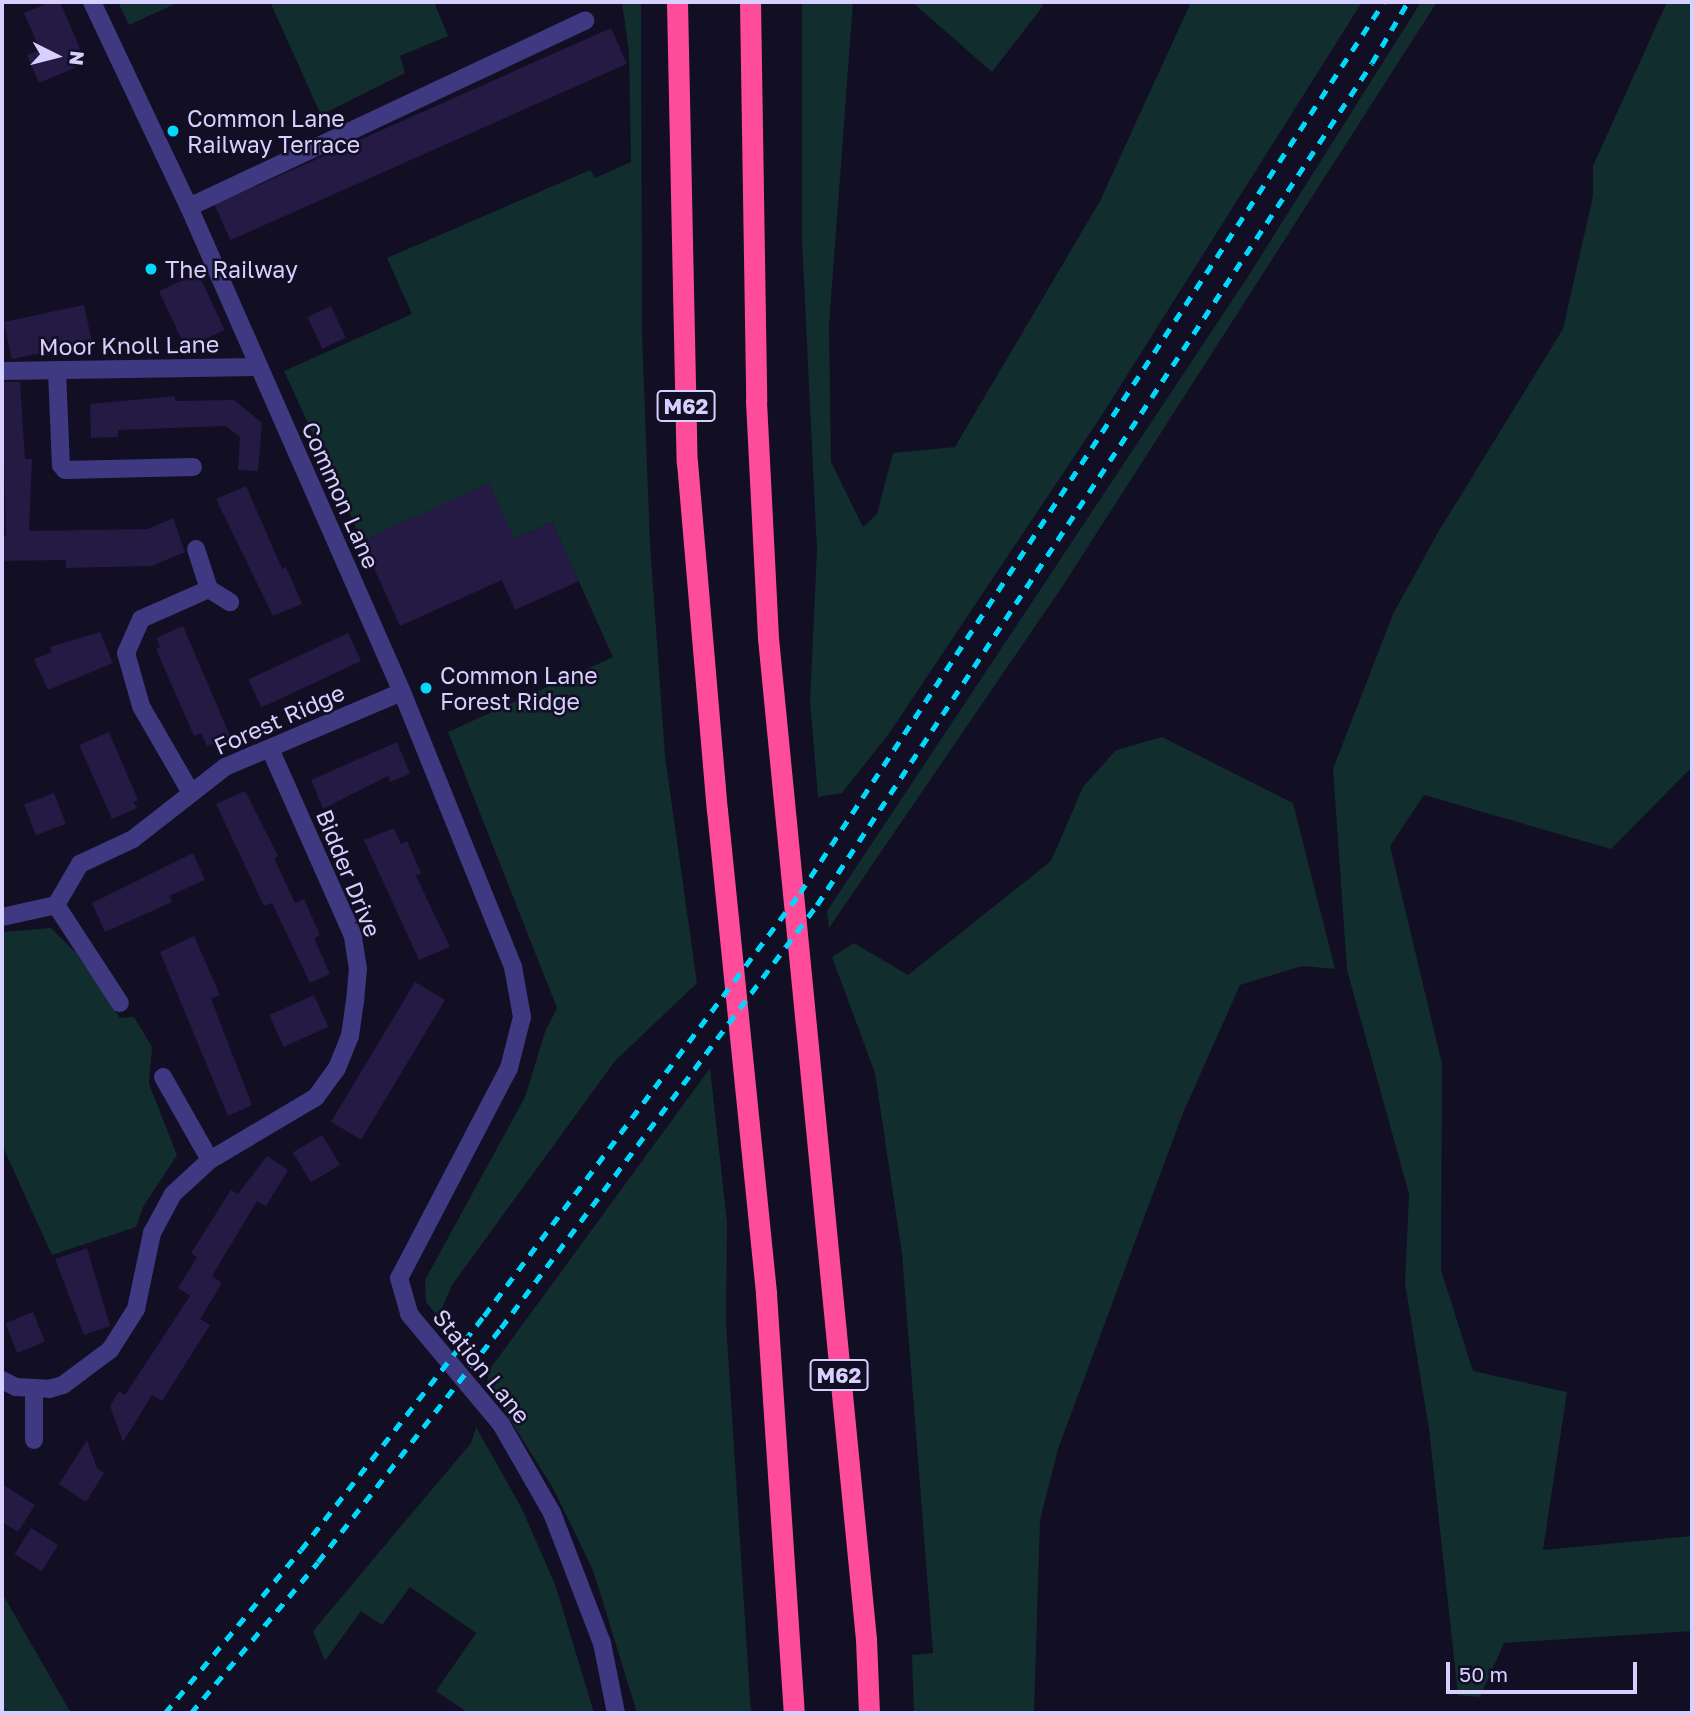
<!DOCTYPE html>
<html>
<head>
<meta charset="utf-8">
<style>
  body { margin:0 }
  #map { position:relative; width:1694px; height:1715px; overflow:hidden; background:#120e23; font-family:"Golos Text",sans-serif }
  div>[style] { position:absolute }
  .green>* { inset:0; background:#112d2d }
  .building>* { inset:0; background:#241a44; transform-origin:0 0 }
  .minor>* { height:18px; margin:-9px; padding:0 9px; transform-origin:9px; border-radius:9px; background:#3f3982 }
  .tertiary>* { height:18px; margin:-9px; padding:0 9px; transform-origin:9px; border-radius:9px; background:#3f3982 }
  .motorway>* { height:21px; margin:-10.5px; padding:0 10.5px; transform-origin:10.5px; border-radius:10.5px; background:#ff4c9a }
  .rail>* { height:5px; margin-top:-2.5px; transform-origin:0; background:repeating-linear-gradient(90deg,#01d8fb 0 10px,transparent 0 19px) }
  .dots>* { width:19px; height:19px; translate:-50% -50%; box-sizing:border-box; border:4px solid #120e23; border-radius:50% }
  span { translate:-50% -50%; white-space:nowrap; text-align:center; line-height:1.15; -webkit-text-stroke:5px #120e23; paint-order:stroke }
  .shield-label span { padding:2px 5px; background:#120e23; border:2px solid; border-radius:5px; -webkit-text-stroke-width:0 }
  .shield-label { font-size:21px; color:#d7d0ff; font-weight:700 }
  .poi-label { font-size:23px; color:#d7d0ff }
  .left { translate:0 -50%; text-align:left }
  .street-label { font-size:23px; color:#d7d0ff }
  .frame { position:absolute; inset:0; border:4px solid #d7d0ff; pointer-events:none }
  .north { position:absolute; left:21px; top:21px; width:70px; height:70px; -webkit-text-stroke:5px #120e23; paint-order:stroke; rotate:96deg; font-size:19px; font-weight:700; line-height:28px; text-align:center; color:#d7d0ff }
  .north::after { content:''; display:block; margin:auto; width:24px; height:32px; background:#d7d0ff; clip-path:polygon(50% 0,100% 100%,50% 72%,0 100%) }
  .scale { position:absolute; left:1446px; top:1662px; width:191px; height:32px; box-sizing:border-box; border:4px solid #d7d0ff; border-top:0; padding-left:9px; font-size:21px; line-height:24px; white-space:nowrap; color:#d7d0ff; -webkit-text-stroke:5px #120e23; paint-order:stroke }
</style>
</head>
<body>
<div id="map">
  <div class="green">
    <i style="clip-path:polygon(118px 2px,179px 2px,129px 25px)"></i>
    <i style="clip-path:polygon(270px 2px,434px 2px,448px 36px,400px 56px,405px 73px,321px 115px)"></i>
    <i style="clip-path:polygon(622px 2px,641px 2px,642px 333px,650px 544px,665px 756px,697px 983px,615px 1061px,452px 1285px,438px 1317px,426px 1302px,425px 1280px,525px 1097px,545px 1032px,557px 1008px,448px 732px,613px 657px,552px 522px,514px 539px,489px 484px,362px 541px,284px 371px,412px 314px,387px 258px,590px 170px,595px 178px,631px 162px,629px 53px)"></i>
    <i style="clip-path:polygon(802px 2px,853px 2px,829px 326px,831px 462px,863px 527px,877px 514px,893px 453px,955px 447px,1100px 201px,1191px 2px,1362px 2px,1102px 415px,888px 735px,842px 793px,818px 797px,810px 701px,817px 551px,802px 240px)"></i>
    <i style="clip-path:polygon(912px 2px,1041px 2px,1043px 6px,992px 72px)"></i>
    <i style="clip-path:polygon(1421px 2px,1437px 2px,1064px 584px,829px 928px,827px 911px,1247px 278px)"></i>
    <i style="clip-path:polygon(1667px 2px,1692px 2px,1692px 767px,1611px 849px,1424px 795px,1390px 846px,1442px 1064px,1441px 1270px,1473px 1371px,1567px 1392px,1543px 1550px,1692px 1536px,1692px 1631px,1504px 1643px,1480px 1697px,1458px 1695px,1429px 1429px,1405px 1283px,1409px 1194px,1347px 970px,1333px 769px,1393px 614px,1437px 534px,1563px 329px,1593px 196px,1593px 166px)"></i>
    <i style="clip-path:polygon(1162px 737px,1293px 803px,1335px 969px,1302px 966px,1240px 985px,1183px 1113px,1058px 1449px,1040px 1520px,1034px 1713px,914px 1713px,912px 1655px,933px 1653px,902px 1254px,875px 1073px,832px 957px,854px 943px,908px 975px,1051px 861px,1083px 787px,1116px 750px)"></i>
    <i style="clip-path:polygon(51px 928px,76px 953px,120px 1018px,134px 1017px,152px 1047px,149px 1084px,177px 1155px,143px 1207px,136px 1227px,52px 1255px,2px 1145px,2px 932px)"></i>
    <i style="clip-path:polygon(710px 1068px,727px 1222px,726px 1322px,751px 1713px,637px 1713px,593px 1570px,553px 1488px,487px 1383px,490px 1369px)"></i>
    <i style="clip-path:polygon(476px 1427px,522px 1509px,556px 1587px,594px 1713px,468px 1713px,436px 1691px,476px 1633px,410px 1587px,382px 1625px,361px 1611px,325px 1661px,313px 1631px,471px 1443px)"></i>
    <i style="clip-path:polygon(2px 1593px,71px 1713px,2px 1713px)"></i>
  </div>
  <div class="building">
    <i style="clip-path:polygon(51px 2px,60px 2px,86px 63px,39px 83px,27px 55px,40px 50px,24px 13px)"></i>
    <i style="left:611px;top:28px;width:39px;height:434px;rotate:66deg"></i>
    <i style="left:198px;top:273px;width:63px;height:43px;rotate:65deg"></i>
    <i style="left:84px;top:305px;width:38px;height:82px;rotate:78deg"></i>
    <i style="left:331px;top:306px;width:35px;height:26px;rotate:65deg"></i>
    <i style="clip-path:polygon(2px 382px,20px 382px,25px 459px,32px 459px,29px 531px,148px 529px,173px 518px,185px 552px,152px 566px,66px 568px,66px 560px,2px 561px,2px 536px,6px 536px)"></i>
    <i style="clip-path:polygon(175px 396px,175px 401px,234px 400px,262px 423px,258px 471px,238px 470px,240px 437px,226px 426px,118px 430px,118px 437px,91px 438px,90px 404px)"></i>
    <i style="clip-path:polygon(489px 483px,514px 539px,552px 522px,579px 581px,515px 610px,502px 580px,400px 626px,362px 541px)"></i>
    <i style="clip-path:polygon(246px 486px,282px 569px,286px 567px,302px 604px,273px 616px,216px 499px)"></i>
    <i style="clip-path:polygon(183px 626px,230px 736px,207px 746px,201px 733px,194px 736px,156px 649px,160px 647px,156px 638px)"></i>
    <i style="clip-path:polygon(100px 632px,113px 663px,48px 690px,34px 659px,52px 652px,50px 647px)"></i>
    <i style="left:348px;top:633px;width:31px;height:110px;rotate:65deg"></i>
    <i style="clip-path:polygon(109px 732px,138px 800px,134px 802px,137px 808px,112px 819px,79px 745px)"></i>
    <i style="clip-path:polygon(397px 742px,410px 774px,390px 782px,388px 776px,323px 809px,311px 780px)"></i>
    <i style="clip-path:polygon(245px 791px,278px 856px,274px 858px,295px 903px,304px 899px,320px 935px,314px 938px,330px 974px,310px 983px,272px 903px,264px 906px,216px 804px)"></i>
    <i style="left:54px;top:793px;width:33px;height:32px;rotate:69deg"></i>
    <i style="clip-path:polygon(394px 828px,401px 844px,407px 841px,421px 873px,416px 876px,450px 947px,419px 960px,364px 840px)"></i>
    <i style="clip-path:polygon(193px 853px,205px 880px,169px 896px,172px 902px,105px 932px,92px 903px)"></i>
    <i style="clip-path:polygon(194px 936px,220px 995px,211px 999px,252px 1105px,228px 1116px,160px 952px)"></i>
    <i style="left:415px;top:982px;width:35px;height:163px;rotate:31deg"></i>
    <i style="left:314px;top:995px;width:35px;height:49px;rotate:66deg"></i>
    <i style="left:322px;top:1135px;width:35px;height:34px;rotate:59deg"></i>
    <i style="clip-path:polygon(267px 1156px,288px 1170px,266px 1206px,257px 1201px,212px 1276px,222px 1283px,200px 1319px,210px 1325px,162px 1401px,152px 1395px,123px 1442px,110px 1406px,119px 1391px,125px 1395px,190px 1296px,178px 1288px,197px 1257px,191px 1253px,231px 1190px,238px 1194px)"></i>
    <i style="clip-path:polygon(87px 1248px,110px 1326px,84px 1335px,55px 1259px)"></i>
    <i style="left:33px;top:1312px;width:32px;height:30px;rotate:68deg"></i>
    <i style="clip-path:polygon(87px 1440px,97px 1468px,104px 1473px,86px 1502px,59px 1484px)"></i>
    <i style="clip-path:polygon(2px 1484px,35px 1505px,18px 1532px,2px 1522px)"></i>
    <i style="left:31px;top:1528px;width:32px;height:31px;rotate:32deg"></i>
  </div>
  <div class="minor">
    <i style="left:189px;top:207px;width:438px;rotate:-25.2deg"></i>
    <i style="left:57px;top:371px;width:94px;rotate:87.6deg"></i>
    <i style="left:61px;top:465px;width:6px;rotate:51deg"></i>
    <i style="left:65px;top:470px;width:128px;rotate:-1.3deg"></i>
    <i style="left:196px;top:549px;width:42px;rotate:72deg"></i>
    <i style="left:209px;top:589px;width:25px;rotate:32deg"></i>
    <i style="left:190px;top:791px;width:98px;rotate:-120deg"></i>
    <i style="left:141px;top:706px;width:55px;rotate:-105.8deg"></i>
    <i style="left:126px;top:653px;width:37px;rotate:-66deg"></i>
    <i style="left:141px;top:619px;width:74px;rotate:-23.8deg"></i>
    <i style="left:56px;top:905px;width:117px;rotate:56.9deg"></i>
    <i style="left:2px;top:917px;width:55px;rotate:-12.5deg"></i>
    <i style="left:56px;top:905px;width:48px;rotate:-59.7deg"></i>
    <i style="left:80px;top:864px;width:59px;rotate:-25.3deg"></i>
    <i style="left:133px;top:839px;width:117px;rotate:-38deg"></i>
    <i style="left:225px;top:767px;width:192px;rotate:-23deg"></i>
    <i style="left:163px;top:1077px;width:95px;rotate:60.5deg"></i>
    <i style="left:2px;top:1380px;width:16px;rotate:27deg"></i>
    <i style="left:16px;top:1387px;width:33px;rotate:3deg"></i>
    <i style="left:49px;top:1389px;width:15px;rotate:-16deg"></i>
    <i style="left:63px;top:1385px;width:59px;rotate:-36.7deg"></i>
    <i style="left:110px;top:1350px;width:49px;rotate:-57.6deg"></i>
    <i style="left:136px;top:1309px;width:78px;rotate:-78.1deg"></i>
    <i style="left:152px;top:1233px;width:44px;rotate:-61.7deg"></i>
    <i style="left:173px;top:1194px;width:50px;rotate:-42.6deg"></i>
    <i style="left:210px;top:1160px;width:123px;rotate:-30.7deg"></i>
    <i style="left:316px;top:1097px;width:36px;rotate:-54deg"></i>
    <i style="left:337px;top:1068px;width:35px;rotate:-68deg"></i>
    <i style="left:350px;top:1036px;width:34px;rotate:-82deg"></i>
    <i style="left:355px;top:1002px;width:33px;rotate:-85deg"></i>
    <i style="left:358px;top:969px;width:33px;rotate:-99deg"></i>
    <i style="left:353px;top:936px;width:202px;rotate:-113.9deg"></i>
    <i style="left:34px;top:1390px;width:50px;rotate:90deg"></i>
  </div>
  <div class="tertiary">
    <i style="left:92px;top:2px;width:227px;rotate:64.7deg"></i>
    <i style="left:189px;top:207px;width:530px;rotate:66.29deg"></i>
    <i style="left:402px;top:692px;width:297px;rotate:68deg"></i>
    <i style="left:513px;top:967px;width:51px;rotate:79.8deg"></i>
    <i style="left:522px;top:1017px;width:53px;rotate:104.3deg"></i>
    <i style="left:509px;top:1068px;width:237px;rotate:117.6deg"></i>
    <i style="left:399px;top:1278px;width:37px;rotate:74deg"></i>
    <i style="left:409px;top:1314px;width:143px;rotate:50.1deg"></i>
    <i style="left:501px;top:1424px;width:103px;rotate:60.2deg"></i>
    <i style="left:552px;top:1513px;width:139px;rotate:69deg"></i>
    <i style="left:602px;top:1643px;width:71px;rotate:78.7deg"></i>
    <i style="left:2px;top:371px;width:255px;rotate:-0.9deg"></i>
  </div>
  <div class="motorway">
    <i style="left:677px;top:2px;width:460px;rotate:88.8deg"></i>
    <i style="left:687px;top:462px;width:349px;rotate:85.1deg"></i>
    <i style="left:717px;top:810px;width:486px;rotate:84.2deg"></i>
    <i style="left:766px;top:1294px;width:420px;rotate:86.2deg"></i>
    <i style="left:750px;top:2px;width:399px;rotate:89.1deg"></i>
    <i style="left:756px;top:401px;width:237px;rotate:87.1deg"></i>
    <i style="left:768px;top:638px;width:1006px;rotate:84.41deg"></i>
    <i style="left:866px;top:1639px;width:74px;rotate:87.7deg"></i>
  </div>
  <div class="rail">
    <i style="left:165px;top:1713px;width:212px;rotate:-50.2deg"></i>
    <i style="left:301px;top:1550px;width:297px;rotate:-52deg"></i>
    <i style="left:484px;top:1316px;width:528px;rotate:-53.24deg"></i>
    <i style="left:800px;top:893px;width:1065px;rotate:-56.76deg"></i>
    <i style="left:191px;top:1713px;width:197px;rotate:-49.9deg"></i>
    <i style="left:318px;top:1562px;width:297px;rotate:-52deg"></i>
    <i style="left:501px;top:1328px;width:528px;rotate:-53.24deg"></i>
    <i style="left:817px;top:905px;width:1008px;rotate:-56.61deg"></i>
    <i style="left:1372px;top:63px;width:71px;rotate:-59.5deg"></i>
  </div>
  <div class="dots">
    <i style="left:173px;top:131px;background:#01d8fb"></i>
    <i style="left:151px;top:269px;background:#01d8fb"></i>
    <i style="left:426px;top:688px;background:#01d8fb"></i>
  </div>
  <div class="shield-label">
    <span style="left:686px;top:406px">M62</span>
    <span style="left:839px;top:1375px">M62</span>
  </div>
  <div class="poi-label">
    <span class="left" style="left:187px;top:131px">Common Lane<br>Railway Terrace</span>
    <span class="left" style="left:165px;top:269px">The Railway</span>
    <span class="left" style="left:440px;top:688px">Common Lane<br>Forest Ridge</span>
  </div>
  <div class="street-label">
    <span style="left:129px;top:345px;rotate:-1deg">Moor Knoll Lane</span>
    <span style="left:341px;top:495px;rotate:66deg">Common Lane</span>
    <span style="left:279px;top:719px;rotate:-24deg">Forest Ridge</span>
    <span style="left:349px;top:873px;rotate:68deg">Bidder Drive</span>
    <span style="left:482px;top:1366px;rotate:51deg">Station Lane</span>
  </div>
  <div class="frame"></div>
  <div class="north">N</div>
  <div class="scale">50 m</div>
</div>
</body>
</html>
